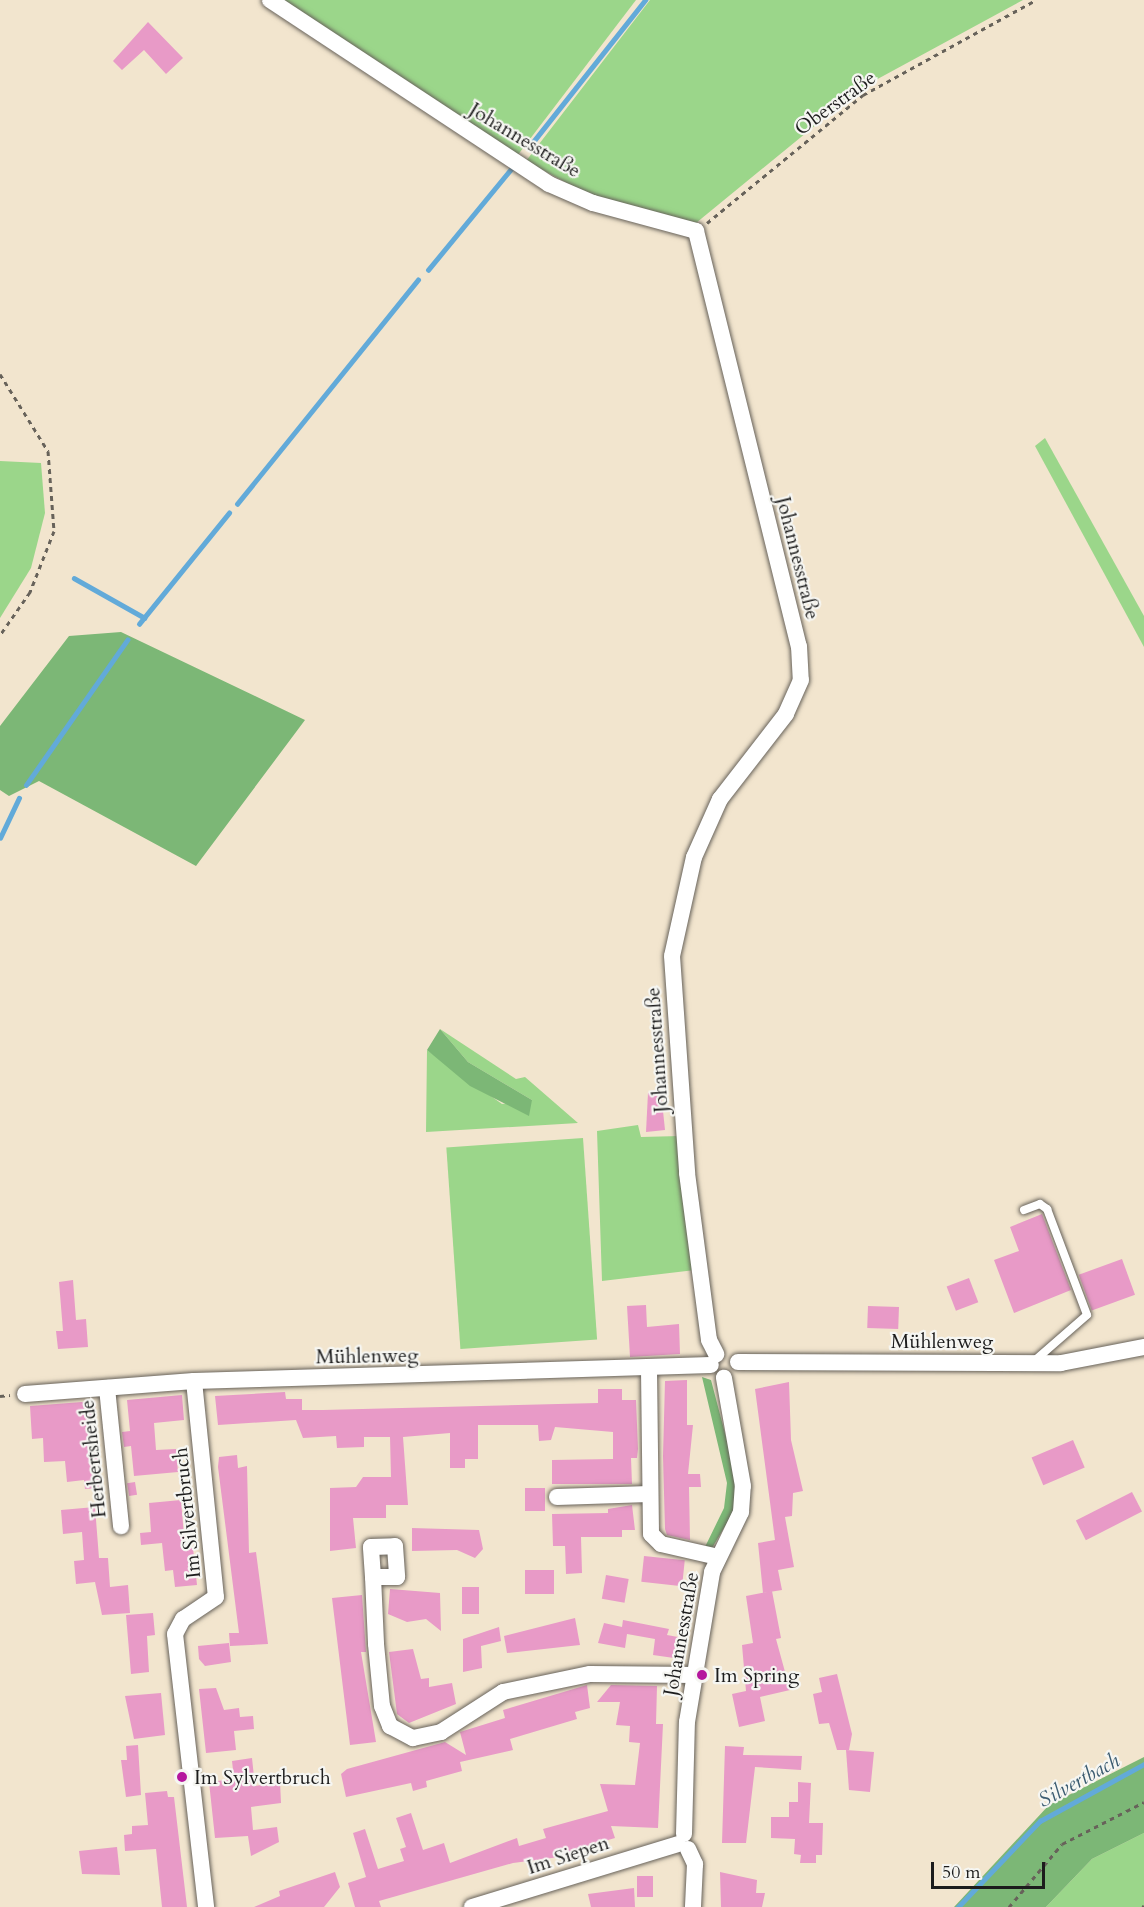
<!DOCTYPE html>
<html>
<head>
<meta charset="utf-8">
<style>
  body { margin:0 }
  #map { position:relative; width:1144px; height:1907px; overflow:hidden; background:#f2e5ce; font-family:Cardo,serif }
  div>[style] { position:absolute }
  .green>* { inset:0; background:#9bd68a; transform-origin:0 0 }
  .forest>* { inset:0; background:#7cb776 }
  .stream>* { height:4.5px; margin:-2.25px; padding:0 2.25px; transform-origin:2.25px; border-radius:2.25px; background:#62aad9 }
  .building>* { inset:0; background:#e89ac7; transform-origin:0 0 }
  .path>* { height:3px; margin-top:-1.5px; transform-origin:0; background:repeating-linear-gradient(90deg,#67625a 0 4.5px,transparent 0 9px) }
  .roads { filter:drop-shadow(0 0 2px #67625a) drop-shadow(0 0 2px #67625a) }
  .service>* { height:8px; margin:-4px; padding:0 4px; transform-origin:4px; border-radius:4px; background:#fff }
  .minor>* { height:16px; margin:-8px; padding:0 8px; transform-origin:8px; border-radius:8px; background:#fff }
  .dots>* { width:16px; height:16px; translate:-50% -50%; box-sizing:border-box; border:3px solid #f6f6f2; border-radius:50% }
  span { translate:-50% -50%; white-space:nowrap; text-align:center; line-height:1.15; -webkit-text-stroke:4.5px #f6f6f2; paint-order:stroke }
  .street-label { font-size:20px; color:#1c1c1c }
  .poi-label { font-size:20px; color:#1c1c1c }
  .left { translate:0 -50%; text-align:left }
  .water-label { font-size:21px; color:#3c5c71; font-style:italic }
  .scale { position:absolute; left:931px; top:1862px; width:114px; height:27px; box-sizing:border-box; border:3px solid #1c1c1c; border-top:0; padding-left:8px; font-size:18px; line-height:21px; white-space:nowrap; color:#1c1c1c; -webkit-text-stroke:4px #f6f6f2; paint-order:stroke }
</style>
</head>
<body>
<div id="map">
  <div class="green">
    <i style="clip-path:polygon(270px 0,636px 0,517px 156px)"></i>
    <i style="clip-path:polygon(650px 0,1023px 0,861px 88px,696px 223px,597px 199px,526px 161px)"></i>
    <i style="clip-path:polygon(1045px 438px,1144px 616px,1144px 647px,1035px 446px)"></i>
    <i style="clip-path:polygon(0 461px,41px 463px,45px 513px,31px 568px,0 618px)"></i>
    <i style="clip-path:polygon(440px 1029px,516px 1079px,525px 1077px,578px 1123px,426px 1132px,427px 1050px,502px 1104px,532px 1100px,468px 1062px)"></i>
    <i style="clip-path:polygon(638px 1125px,641px 1137px,680px 1136px,695px 1270px,602px 1281px,597px 1131px)"></i>
    <i style="left:583px;top:1138px;width:202px;height:137px;rotate:86deg"></i>
    <i style="clip-path:polygon(1144px 1833px,1144px 1907px,1046px 1907px,1092px 1859px)"></i>
  </div>
  <div class="forest">
    <i style="clip-path:polygon(121px 632px,305px 720px,196px 866px,39px 781px,9px 796px,0 790px,0 726px,69px 636px)"></i>
    <i style="clip-path:polygon(440px 1029px,468px 1062px,532px 1100px,529px 1116px,470px 1086px,427px 1050px)"></i>
    <i style="clip-path:polygon(702px 1377px,711px 1380px,737px 1479px,734px 1511px,712px 1548px,705px 1547px,724px 1508px,727px 1483px)"></i>
    <i style="clip-path:polygon(1144px 1757px,1144px 1833px,1092px 1859px,1046px 1907px,954px 1907px,1049px 1805px)"></i>
  </div>
  <div class="stream">
    <i style="left:533px;top:142px;width:181px;rotate:-51.7deg"></i>
    <i style="left:428px;top:270px;width:131px;rotate:-50.6deg"></i>
    <i style="left:237px;top:504px;width:288px;rotate:-51.1deg"></i>
    <i style="left:74px;top:578px;width:81px;rotate:29.4deg"></i>
    <i style="left:139px;top:624px;width:143px;rotate:-51deg"></i>
    <i style="left:26px;top:785px;width:177px;rotate:-55.1deg"></i>
    <i style="left:0;top:838px;width:44px;rotate:-64.6deg"></i>
    <i style="left:958px;top:1907px;width:119px;rotate:-46.4deg"></i>
    <i style="left:1040px;top:1821px;width:119px;rotate:-28.7deg"></i>
  </div>
  <div class="building">
    <i style="clip-path:polygon(148px 22px,183px 58px,166px 74px,144px 50px,122px 70px,113px 61px)"></i>
    <i style="clip-path:polygon(661px 1092px,665px 1130px,646px 1132px,648px 1093px)"></i>
    <i style="clip-path:polygon(1042px 1214px,1071px 1290px,1014px 1313px,994px 1260px,1019px 1251px,1010px 1227px)"></i>
    <i style="left:1122px;top:1259px;width:38px;height:46px;rotate:70deg"></i>
    <i style="left:969px;top:1278px;width:26px;height:24px;rotate:69deg"></i>
    <i style="clip-path:polygon(73px 1280px,76px 1320px,86px 1319px,88px 1347px,58px 1349px,56px 1331px,63px 1331px,59px 1282px)"></i>
    <i style="clip-path:polygon(646px 1305px,647px 1327px,679px 1324px,680px 1354px,630px 1357px,627px 1306px)"></i>
    <i style="left:868px;top:1306px;width:31px;height:22px;rotate:2deg"></i>
    <i style="clip-path:polygon(687px 1380px,687px 1425px,693px 1425px,688px 1474px,700px 1474px,701px 1487px,689px 1487px,690px 1540px,667px 1535px,665px 1529px,663px 1456px,665px 1381px)"></i>
    <i style="clip-path:polygon(789px 1382px,791px 1440px,803px 1491px,793px 1493px,792px 1516px,785px 1517px,794px 1567px,778px 1570px,782px 1590px,763px 1593px,758px 1543px,775px 1540px,755px 1389px)"></i>
    <i style="clip-path:polygon(598px 1389px,622px 1389px,622px 1400px,636px 1400px,638px 1449px,637px 1458px,631px 1458px,632px 1484px,552px 1484px,552px 1460px,613px 1459px,613px 1432px,555px 1427px,551px 1440px,539px 1441px,538px 1425px,478px 1425px,478px 1459px,465px 1459px,465px 1468px,450px 1468px,450px 1433px,403px 1437px,408px 1505px,386px 1505px,386px 1518px,353px 1518px,356px 1548px,330px 1551px,330px 1488px,356px 1487px,363px 1477px,391px 1477px,390px 1437px,364px 1437px,364px 1447px,337px 1448px,336px 1436px,303px 1438px,296px 1420px,218px 1425px,215px 1396px,285px 1392px,286px 1399px,302px 1399px,302px 1410px,323px 1410px,598px 1403px)"></i>
    <i style="clip-path:polygon(182px 1395px,184px 1420px,154px 1423px,156px 1450px,176px 1449px,178px 1472px,134px 1476px,131px 1446px,124px 1447px,122px 1432px,130px 1431px,127px 1400px)"></i>
    <i style="clip-path:polygon(95px 1401px,99px 1488px,85px 1489px,84px 1480px,67px 1482px,65px 1461px,44px 1462px,43px 1438px,32px 1439px,30px 1406px)"></i>
    <i style="left:1073px;top:1440px;width:30px;height:45px;rotate:67deg"></i>
    <i style="clip-path:polygon(237px 1455px,238px 1468px,247px 1466px,249px 1553px,256px 1552px,268px 1644px,230px 1646px,229px 1633px,239px 1633px,218px 1467px,219px 1457px)"></i>
    <i style="left:135px;top:1482px;width:13px;height:8px;rotate:81deg"></i>
    <i style="left:525px;top:1488px;width:20px;height:23px"></i>
    <i style="left:1132px;top:1492px;width:22px;height:63px;rotate:63deg"></i>
    <i style="clip-path:polygon(181px 1500px,185px 1548px,193px 1548px,197px 1585px,175px 1587px,173px 1570px,165px 1571px,162px 1543px,141px 1545px,140px 1533px,151px 1532px,149px 1503px)"></i>
    <i style="clip-path:polygon(632px 1505px,635px 1530px,622px 1530px,622px 1537px,581px 1537px,582px 1573px,566px 1574px,565px 1546px,553px 1546px,552px 1514px,608px 1513px,608px 1509px)"></i>
    <i style="clip-path:polygon(95px 1507px,99px 1558px,108px 1558px,110px 1587px,128px 1585px,130px 1613px,102px 1615px,95px 1582px,76px 1584px,74px 1561px,84px 1560px,82px 1532px,63px 1534px,61px 1510px)"></i>
    <i style="clip-path:polygon(412px 1528px,479px 1530px,483px 1549px,475px 1558px,457px 1550px,412px 1551px)"></i>
    <i style="left:644px;top:1556px;width:41px;height:26px;rotate:6deg"></i>
    <i style="left:525px;top:1570px;width:29px;height:24px"></i>
    <i style="left:606px;top:1575px;width:23px;height:24px;rotate:10deg"></i>
    <i style="left:479px;top:1587px;width:27px;height:17px;rotate:90deg"></i>
    <i style="clip-path:polygon(390px 1589px,440px 1593px,441px 1631px,426px 1619px,407px 1622px,388px 1614px)"></i>
    <i style="clip-path:polygon(772px 1591px,781px 1638px,776px 1639px,790px 1690px,760px 1697px,765px 1721px,739px 1727px,732px 1694px,746px 1691px,742px 1645px,753px 1643px,746px 1596px)"></i>
    <i style="clip-path:polygon(362px 1595px,366px 1652px,361px 1652px,376px 1742px,350px 1745px,332px 1598px)"></i>
    <i style="clip-path:polygon(153px 1613px,155px 1635px,147px 1636px,149px 1672px,131px 1674px,126px 1615px)"></i>
    <i style="clip-path:polygon(575px 1618px,580px 1645px,507px 1653px,504px 1636px)"></i>
    <i style="clip-path:polygon(623px 1620px,669px 1629px,667px 1635px,678px 1637px,674px 1658px,653px 1655px,655px 1639px,627px 1634px,625px 1648px,598px 1643px,604px 1623px,622px 1627px)"></i>
    <i style="clip-path:polygon(499px 1627px,501px 1641px,481px 1646px,482px 1668px,463px 1672px,463px 1639px)"></i>
    <i style="clip-path:polygon(229px 1643px,231px 1662px,205px 1666px,199px 1659px,198px 1646px)"></i>
    <i style="clip-path:polygon(413px 1649px,421px 1679px,429px 1678px,429px 1687px,452px 1683px,456px 1704px,409px 1723px,397px 1714px,389px 1652px)"></i>
    <i style="clip-path:polygon(837px 1674px,852px 1734px,849px 1750px,837px 1750px,829px 1723px,819px 1724px,813px 1694px,822px 1692px,819px 1678px)"></i>
    <i style="clip-path:polygon(587px 1685px,590px 1708px,575px 1712px,577px 1719px,510px 1739px,513px 1750px,460px 1762px,462px 1771px,426px 1781px,427px 1787px,413px 1791px,411px 1783px,346px 1797px,341px 1774px,347px 1769px,445px 1742px,466px 1755px,460px 1732px,505px 1718px,503px 1710px)"></i>
    <i style="clip-path:polygon(611px 1685px,657px 1686px,656px 1724px,663px 1724px,658px 1828px,611px 1826px,615px 1838px,574px 1850px,575px 1855px,513px 1863px,379px 1901px,381px 1907px,355px 1907px,348px 1883px,366px 1877px,353px 1833px,365px 1829px,378px 1869px,404px 1861px,400px 1849px,406px 1847px,396px 1818px,411px 1813px,423px 1850px,444px 1843px,450px 1863px,517px 1838px,519px 1846px,546px 1838px,543px 1829px,608px 1811px,600px 1784px,635px 1785px,640px 1743px,629px 1742px,630px 1726px,616px 1725px,620px 1702px,597px 1702px)"></i>
    <i style="clip-path:polygon(216px 1688px,224px 1710px,239px 1708px,240px 1717px,253px 1716px,254px 1729px,234px 1731px,236px 1750px,206px 1753px,199px 1689px)"></i>
    <i style="clip-path:polygon(161px 1693px,165px 1735px,134px 1739px,125px 1696px)"></i>
    <i style="clip-path:polygon(138px 1745px,141px 1795px,126px 1797px,121px 1760px,127px 1760px,126px 1746px)"></i>
    <i style="clip-path:polygon(725px 1746px,744px 1747px,743px 1755px,802px 1756px,801px 1770px,755px 1767px,746px 1843px,722px 1843px)"></i>
    <i style="clip-path:polygon(846px 1750px,874px 1752px,870px 1792px,849px 1790px)"></i>
    <i style="clip-path:polygon(252px 1758px,255px 1786px,280px 1782px,281px 1803px,251px 1807px,253px 1830px,277px 1827px,279px 1842px,251px 1856px,248px 1836px,215px 1838px,209px 1782px,234px 1779px,232px 1761px)"></i>
    <i style="clip-path:polygon(798px 1782px,811px 1783px,809px 1823px,823px 1823px,822px 1855px,816px 1855px,816px 1863px,800px 1863px,801px 1855px,794px 1854px,795px 1839px,771px 1838px,771px 1817px,789px 1817px,789px 1802px,798px 1802px)"></i>
    <i style="clip-path:polygon(167px 1791px,168px 1797px,174px 1797px,187px 1907px,162px 1907px,156px 1849px,125px 1851px,124px 1835px,132px 1834px,132px 1826px,148px 1825px,145px 1793px)"></i>
    <i style="clip-path:polygon(117px 1847px,120px 1875px,82px 1874px,79px 1851px)"></i>
    <i style="clip-path:polygon(335px 1872px,340px 1887px,324px 1907px,254px 1907px,280px 1896px,279px 1891px)"></i>
    <i style="clip-path:polygon(720px 1872px,757px 1880px,756px 1893px,765px 1893px,762px 1907px,721px 1907px)"></i>
    <i style="left:637px;top:1876px;width:16px;height:21px"></i>
    <i style="clip-path:polygon(634px 1888px,635px 1907px,591px 1907px,588px 1894px)"></i>
  </div>
  <div class="path">
    <i style="left:707px;top:223px;width:202px;rotate:-39.4deg"></i>
    <i style="left:863px;top:95px;width:197px;rotate:-28.8deg"></i>
    <i style="left:0;top:374px;width:91px;rotate:58.1deg"></i>
    <i style="left:48px;top:451px;width:80px;rotate:85.7deg"></i>
    <i style="left:54px;top:531px;width:66px;rotate:111.5deg"></i>
    <i style="left:30px;top:592px;width:52px;rotate:124.9deg"></i>
    <i style="left:0;top:1396px;width:10px;rotate:-6deg"></i>
    <i style="left:1009px;top:1907px;width:82px;rotate:-49.9deg"></i>
    <i style="left:1062px;top:1844px;width:92px;rotate:-27.1deg"></i>
    <i style="left:1143px;top:1907px;width:2px;rotate:-63deg"></i>
  </div>
  <div class="roads">
    <div class="service">
      <i style="left:1024px;top:1210px;width:17px;rotate:-21deg"></i>
      <i style="left:1040px;top:1204px;width:9px;rotate:36deg"></i>
      <i style="left:1047px;top:1209px;width:113px;rotate:69.3deg"></i>
      <i style="left:1087px;top:1315px;width:70px;rotate:139deg"></i>
    </div>
    <div class="minor">
      <i style="left:270px;top:0;width:334px;rotate:33.4deg"></i>
      <i style="left:549px;top:184px;width:48px;rotate:23.4deg"></i>
      <i style="left:593px;top:203px;width:107px;rotate:15.2deg"></i>
      <i style="left:696px;top:231px;width:428px;rotate:76.1deg"></i>
      <i style="left:799px;top:646px;width:34px;rotate:87deg"></i>
      <i style="left:801px;top:680px;width:37px;rotate:114deg"></i>
      <i style="left:786px;top:714px;width:108px;rotate:127.8deg"></i>
      <i style="left:720px;top:799px;width:64px;rotate:114.1deg"></i>
      <i style="left:694px;top:857px;width:101px;rotate:102.5deg"></i>
      <i style="left:672px;top:956px;width:218px;rotate:86deg"></i>
      <i style="left:687px;top:1173px;width:168px;rotate:82.5deg"></i>
      <i style="left:709px;top:1340px;width:16px;rotate:63deg"></i>
      <i style="left:738px;top:1362px;width:323px;rotate:0.2deg"></i>
      <i style="left:1061px;top:1363px;width:85px;rotate:-10.9deg"></i>
      <i style="left:649px;top:1370px;width:164px;rotate:89.3deg"></i>
      <i style="left:651px;top:1534px;width:14px;rotate:45deg"></i>
      <i style="left:661px;top:1544px;width:58px;rotate:12.8deg"></i>
      <i style="left:194px;top:1381px;width:217px;rotate:84.2deg"></i>
      <i style="left:216px;top:1597px;width:40px;rotate:146deg"></i>
      <i style="left:183px;top:1619px;width:17px;rotate:118deg"></i>
      <i style="left:175px;top:1634px;width:275px;rotate:83.5deg"></i>
      <i style="left:107px;top:1388px;width:139px;rotate:84.2deg"></i>
      <i style="left:25px;top:1394px;width:169px;rotate:-4.4deg"></i>
      <i style="left:194px;top:1381px;width:517px;rotate:-1.77deg"></i>
      <i style="left:557px;top:1497px;width:92px;rotate:-1.9deg"></i>
      <i style="left:373px;top:1577px;width:30px;rotate:-94deg"></i>
      <i style="left:371px;top:1547px;width:24px;rotate:-2deg"></i>
      <i style="left:395px;top:1546px;width:31px;rotate:86deg"></i>
      <i style="left:397px;top:1577px;width:24px;rotate:180deg"></i>
      <i style="left:373px;top:1577px;width:67px;rotate:87.4deg"></i>
      <i style="left:376px;top:1644px;width:62px;rotate:84.5deg"></i>
      <i style="left:382px;top:1706px;width:22px;rotate:68deg"></i>
      <i style="left:390px;top:1726px;width:26px;rotate:28deg"></i>
      <i style="left:413px;top:1738px;width:29px;rotate:-12deg"></i>
      <i style="left:441px;top:1732px;width:74px;rotate:-32.8deg"></i>
      <i style="left:503px;top:1692px;width:89px;rotate:-11.7deg"></i>
      <i style="left:590px;top:1674px;width:105px;rotate:0.5deg"></i>
      <i style="left:684px;top:1834px;width:112px;rotate:-88.5deg"></i>
      <i style="left:687px;top:1722px;width:152px;rotate:-80.5deg"></i>
      <i style="left:712px;top:1572px;width:67px;rotate:-64.2deg"></i>
      <i style="left:741px;top:1512px;width:26px;rotate:-86deg"></i>
      <i style="left:743px;top:1486px;width:110px;rotate:-100deg"></i>
      <i style="left:688px;top:1849px;width:17px;rotate:65deg"></i>
      <i style="left:695px;top:1864px;width:43px;rotate:92.7deg"></i>
      <i style="left:472px;top:1907px;width:215px;rotate:-17deg"></i>
    </div>
  </div>
  <div class="dots">
    <i style="left:702px;top:1675px;background:#b5179e"></i>
    <i style="left:182px;top:1777px;background:#b5179e"></i>
  </div>
  <div class="street-label">
    <span style="left:835px;top:103px;rotate:-36deg">Oberstraße</span>
    <span style="left:525px;top:140px;rotate:31deg">Johannesstraße</span>
    <span style="left:798px;top:558px;rotate:76deg">Johannesstraße</span>
    <span style="left:657px;top:1050px;rotate:-94deg">Johannesstraße</span>
    <span style="left:942px;top:1341px">Mühlenweg</span>
    <span style="left:367px;top:1356px;rotate:-1deg">Mühlenweg</span>
    <span style="left:93px;top:1459px;rotate:-96deg">Herbertsheide</span>
    <span style="left:187px;top:1513px;rotate:-96deg">Im Silvertbruch</span>
    <span style="left:681px;top:1634px;rotate:-80deg">Johannesstraße</span>
    <span style="left:568px;top:1855px;rotate:-18deg">Im Siepen</span>
  </div>
  <div class="poi-label">
    <span class="left" style="left:714px;top:1675px">Im Spring</span>
    <span class="left" style="left:194px;top:1777px">Im Sylvertbruch</span>
  </div>
  <div class="water-label">
    <span style="left:1079px;top:1781px;rotate:-29deg">Silvertbach</span>
  </div>
  <div class="scale">50 m</div>
</div>
</body>
</html>
